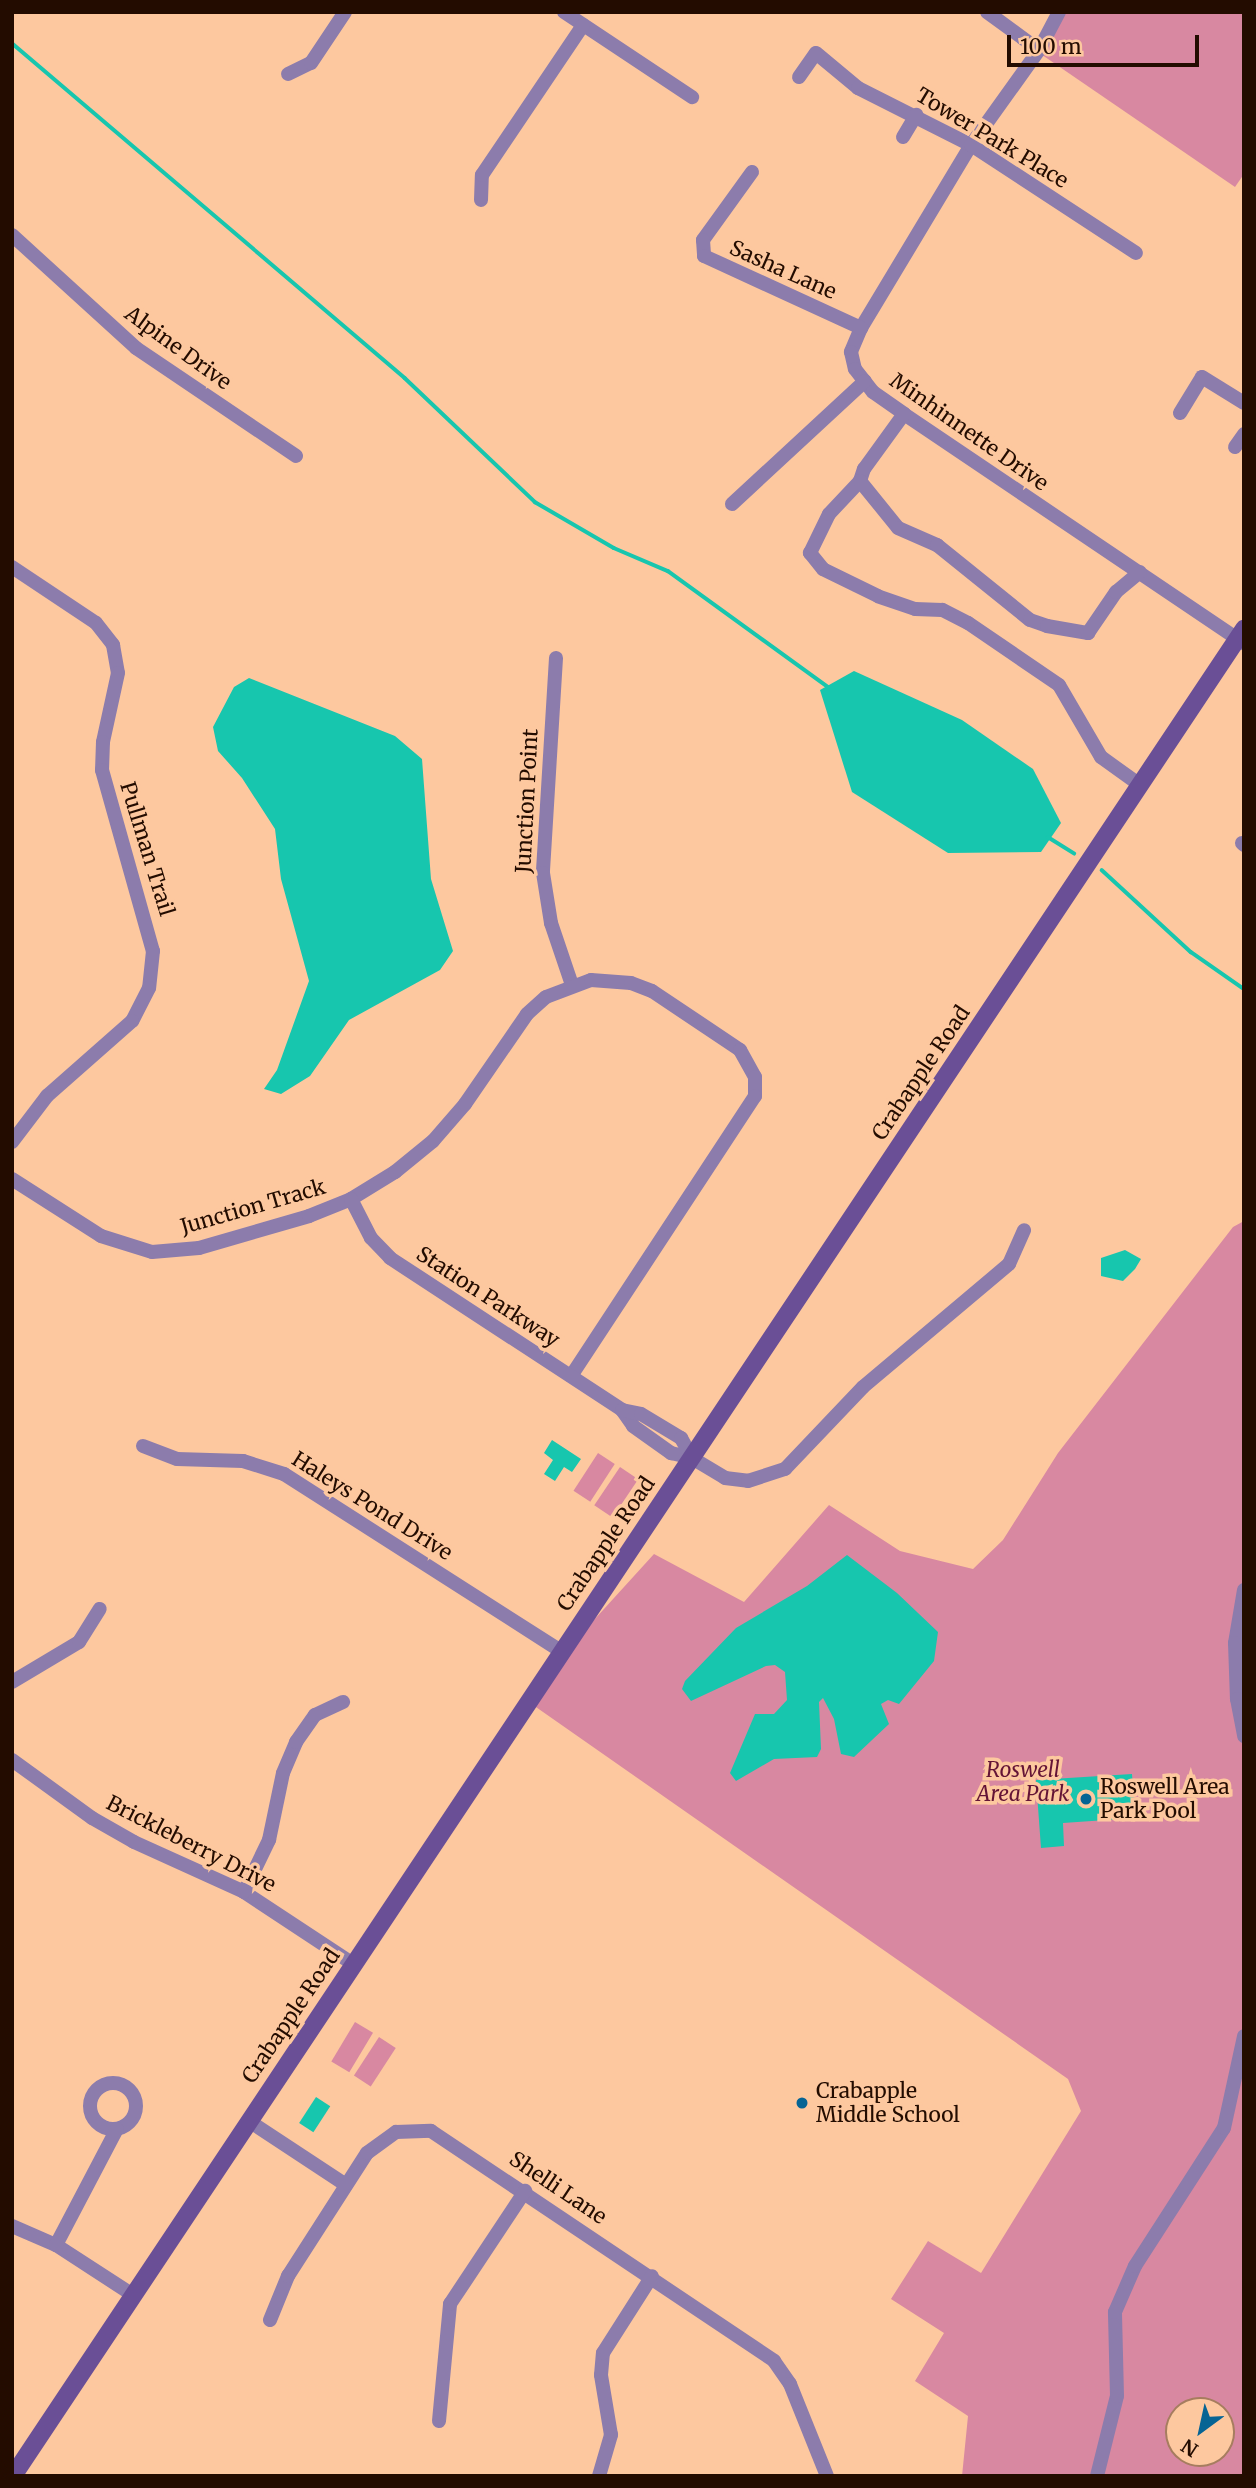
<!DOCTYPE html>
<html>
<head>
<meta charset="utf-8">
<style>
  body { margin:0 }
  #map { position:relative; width:1256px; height:2488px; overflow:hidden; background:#fdc89f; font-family:Merriweather,serif }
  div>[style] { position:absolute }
  .green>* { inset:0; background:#d888a1; transform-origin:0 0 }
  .water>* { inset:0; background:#17c6ae; transform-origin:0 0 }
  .stream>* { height:3.5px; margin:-1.75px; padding:0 1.75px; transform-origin:1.75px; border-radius:1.75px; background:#17c6ae }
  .street>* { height:14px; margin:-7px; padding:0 7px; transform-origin:7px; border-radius:7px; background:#8c7cac }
  .street>.ring { margin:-7px; padding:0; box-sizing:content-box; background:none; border:14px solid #8c7cac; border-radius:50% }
  .secondary>* { height:18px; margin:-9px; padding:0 9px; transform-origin:9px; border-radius:9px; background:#6a4f96 }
  .dots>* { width:19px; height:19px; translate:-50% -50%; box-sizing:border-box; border:4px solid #fdc89f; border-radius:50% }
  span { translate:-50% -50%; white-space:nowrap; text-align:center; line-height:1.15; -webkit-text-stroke:7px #fdc89f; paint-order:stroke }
  .street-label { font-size:21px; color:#230c00 }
  .park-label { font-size:21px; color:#641436; font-style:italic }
  .poi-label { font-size:21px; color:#230c00 }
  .left { translate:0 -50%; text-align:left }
  .frame { position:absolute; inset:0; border:14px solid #230c00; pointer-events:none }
  .north { position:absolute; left:1165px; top:2397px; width:70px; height:70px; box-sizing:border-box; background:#fdc89f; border:2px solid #a67d5f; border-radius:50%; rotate:213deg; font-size:19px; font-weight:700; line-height:28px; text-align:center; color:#230c00 }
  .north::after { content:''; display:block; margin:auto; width:24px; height:32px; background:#066494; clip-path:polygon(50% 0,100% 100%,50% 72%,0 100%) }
  .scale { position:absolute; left:1007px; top:35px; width:192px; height:32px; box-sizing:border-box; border:4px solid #230c00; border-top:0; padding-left:9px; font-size:21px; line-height:24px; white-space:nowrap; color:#230c00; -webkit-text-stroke:5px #fdc89f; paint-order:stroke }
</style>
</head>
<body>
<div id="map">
  <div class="green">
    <i style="clip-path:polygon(1055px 12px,1244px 12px,1244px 174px,1235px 187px,1032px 48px)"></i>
    <i style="clip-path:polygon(evenodd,1244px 1221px,1244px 2476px,962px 2476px,968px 2416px,915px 2381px,944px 2333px,891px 2299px,928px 2241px,981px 2273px,1081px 2111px,1068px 2079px,523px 1698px,654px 1554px,744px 1602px,829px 1505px,900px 1551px,973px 1569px,1003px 1540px,1058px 1453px,1233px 1227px,1244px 1221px,1179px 2411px,1221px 2411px,1221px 2453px,1179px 2453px,1179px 2411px)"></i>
    <i style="left:598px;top:1453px;width:20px;height:45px;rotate:33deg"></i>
    <i style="left:620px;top:1467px;width:22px;height:46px;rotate:34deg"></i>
    <i style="left:355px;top:2022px;width:21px;height:46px;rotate:31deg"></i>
    <i style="left:379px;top:2037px;width:20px;height:46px;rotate:33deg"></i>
  </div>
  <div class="water">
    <i style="clip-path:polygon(854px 671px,962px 720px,1033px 769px,1061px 823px,1041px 852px,948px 853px,852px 792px,820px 690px)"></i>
    <i style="clip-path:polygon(249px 678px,395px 736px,422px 759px,431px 879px,453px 951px,440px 970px,349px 1020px,310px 1076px,281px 1094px,264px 1089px,277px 1070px,309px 981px,281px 879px,275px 829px,242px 778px,218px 751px,213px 727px,234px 687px)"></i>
    <i style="clip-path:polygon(1125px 1250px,1141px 1259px,1135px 1269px,1123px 1281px,1101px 1276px,1101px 1258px)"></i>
    <i style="clip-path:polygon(552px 1440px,581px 1459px,572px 1472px,564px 1467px,555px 1481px,544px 1474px,553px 1460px,544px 1453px)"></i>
    <i style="clip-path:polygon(847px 1555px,897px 1593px,938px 1632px,934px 1661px,899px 1704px,888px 1700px,881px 1704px,889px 1724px,854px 1757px,841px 1754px,834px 1719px,823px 1698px,819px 1702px,821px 1749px,817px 1757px,774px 1759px,736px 1781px,730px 1773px,755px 1714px,774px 1714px,787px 1700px,785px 1672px,775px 1665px,766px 1666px,691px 1701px,682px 1689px,685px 1681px,736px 1628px,807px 1586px)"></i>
    <i style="clip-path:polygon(1132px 1774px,1135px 1818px,1063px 1823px,1064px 1846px,1041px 1848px,1036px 1780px)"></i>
    <i style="left:316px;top:2097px;width:17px;height:31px;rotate:33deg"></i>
  </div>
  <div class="stream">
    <i style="left:12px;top:43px;width:516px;rotate:40.44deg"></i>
    <i style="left:405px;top:378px;width:180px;rotate:43.6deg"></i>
    <i style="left:535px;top:502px;width:91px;rotate:30.2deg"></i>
    <i style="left:614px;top:548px;width:59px;rotate:23.1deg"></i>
    <i style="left:668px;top:571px;width:198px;rotate:35.9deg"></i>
    <i style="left:1048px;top:837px;width:31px;rotate:32deg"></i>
    <i style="left:1102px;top:870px;width:121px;rotate:42.7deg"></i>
    <i style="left:1191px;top:952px;width:65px;rotate:34.9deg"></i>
  </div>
  <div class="street">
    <i style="left:564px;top:12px;width:154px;rotate:33.6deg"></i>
    <i style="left:987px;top:12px;width:64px;rotate:36.2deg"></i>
    <i style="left:1059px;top:12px;width:43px;rotate:117.8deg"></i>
    <i style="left:1039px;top:50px;width:117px;rotate:125.6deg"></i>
    <i style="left:971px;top:145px;width:214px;rotate:121deg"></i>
    <i style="left:861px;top:328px;width:26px;rotate:113deg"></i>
    <i style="left:851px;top:352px;width:17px;rotate:77deg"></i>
    <i style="left:855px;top:369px;width:29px;rotate:52deg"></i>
    <i style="left:873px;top:392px;width:38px;rotate:35deg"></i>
    <i style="left:904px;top:414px;width:410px;rotate:34deg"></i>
    <i style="left:288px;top:74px;width:25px;rotate:-26deg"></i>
    <i style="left:311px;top:63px;width:61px;rotate:-56.3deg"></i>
    <i style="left:799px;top:77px;width:29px;rotate:-55deg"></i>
    <i style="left:816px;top:53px;width:55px;rotate:39.8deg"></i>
    <i style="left:858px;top:88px;width:127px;rotate:26.8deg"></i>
    <i style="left:971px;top:145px;width:197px;rotate:33.2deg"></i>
    <i style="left:903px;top:137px;width:26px;rotate:-59deg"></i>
    <i style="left:752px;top:172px;width:84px;rotate:125.8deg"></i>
    <i style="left:703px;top:240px;width:16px;rotate:86deg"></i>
    <i style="left:704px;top:256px;width:173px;rotate:24.6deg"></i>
    <i style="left:481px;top:200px;width:25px;rotate:-88deg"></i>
    <i style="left:482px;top:175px;width:181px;rotate:-56deg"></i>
    <i style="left:12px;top:235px;width:168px;rotate:42.3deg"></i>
    <i style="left:136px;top:348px;width:193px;rotate:34deg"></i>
    <i style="left:1180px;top:413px;width:42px;rotate:-58.6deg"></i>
    <i style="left:1202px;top:377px;width:49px;rotate:31.8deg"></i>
    <i style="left:1235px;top:447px;width:16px;rotate:-55deg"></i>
    <i style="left:860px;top:481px;width:13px;rotate:-72deg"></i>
    <i style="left:864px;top:469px;width:68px;rotate:-54deg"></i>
    <i style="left:732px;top:504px;width:181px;rotate:-42.8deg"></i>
    <i style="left:12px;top:567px;width:101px;rotate:33.7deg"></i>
    <i style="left:96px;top:623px;width:28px;rotate:52deg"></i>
    <i style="left:113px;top:645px;width:28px;rotate:80deg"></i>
    <i style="left:118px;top:673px;width:71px;rotate:102.3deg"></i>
    <i style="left:103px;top:742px;width:28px;rotate:92deg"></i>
    <i style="left:102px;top:770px;width:188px;rotate:74.3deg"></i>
    <i style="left:153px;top:951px;width:37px;rotate:96deg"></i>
    <i style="left:149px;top:988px;width:37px;rotate:117deg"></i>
    <i style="left:132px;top:1021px;width:113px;rotate:138.6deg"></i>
    <i style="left:47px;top:1096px;width:58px;rotate:127.3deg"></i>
    <i style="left:556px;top:658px;width:215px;rotate:93.5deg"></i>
    <i style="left:543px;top:873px;width:51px;rotate:80.9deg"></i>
    <i style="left:551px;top:923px;width:65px;rotate:71.3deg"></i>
    <i style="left:1140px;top:785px;width:48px;rotate:-144.3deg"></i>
    <i style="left:1101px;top:757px;width:83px;rotate:-120.3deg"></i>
    <i style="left:1059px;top:685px;width:110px;rotate:-145.7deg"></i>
    <i style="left:968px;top:623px;width:29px;rotate:-153deg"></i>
    <i style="left:942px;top:610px;width:27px;rotate:-178deg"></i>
    <i style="left:915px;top:609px;width:39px;rotate:-161deg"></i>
    <i style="left:878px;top:596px;width:61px;rotate:-153.9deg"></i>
    <i style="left:823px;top:569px;width:21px;rotate:-129deg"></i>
    <i style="left:810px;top:553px;width:43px;rotate:-64deg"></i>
    <i style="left:829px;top:514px;width:45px;rotate:-46.8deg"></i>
    <i style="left:860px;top:481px;width:60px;rotate:51deg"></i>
    <i style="left:898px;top:528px;width:43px;rotate:23.6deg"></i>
    <i style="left:937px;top:545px;width:119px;rotate:38.9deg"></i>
    <i style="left:1030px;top:620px;width:18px;rotate:19deg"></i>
    <i style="left:1047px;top:626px;width:42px;rotate:9.7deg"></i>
    <i style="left:1088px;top:633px;width:50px;rotate:-55.7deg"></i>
    <i style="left:1116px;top:592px;width:31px;rotate:-40deg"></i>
    <i style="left:1242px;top:843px;width:3px;rotate:45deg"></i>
    <i style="left:12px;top:1179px;width:106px;rotate:32.6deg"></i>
    <i style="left:101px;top:1236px;width:53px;rotate:17.4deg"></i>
    <i style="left:152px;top:1252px;width:47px;rotate:-4.9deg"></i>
    <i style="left:199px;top:1248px;width:115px;rotate:-16.2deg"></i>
    <i style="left:309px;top:1216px;width:45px;rotate:-22deg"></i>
    <i style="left:351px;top:1199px;width:52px;rotate:-31.5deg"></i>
    <i style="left:395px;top:1172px;width:49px;rotate:-39.2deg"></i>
    <i style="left:433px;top:1141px;width:49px;rotate:-49.1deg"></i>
    <i style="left:465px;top:1104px;width:109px;rotate:-55.4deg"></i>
    <i style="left:527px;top:1014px;width:25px;rotate:-42deg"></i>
    <i style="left:546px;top:997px;width:48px;rotate:-20.7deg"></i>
    <i style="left:591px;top:980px;width:40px;rotate:4.3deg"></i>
    <i style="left:631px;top:983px;width:22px;rotate:21deg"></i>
    <i style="left:652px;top:991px;width:106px;rotate:33.8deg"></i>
    <i style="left:740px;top:1050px;width:31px;rotate:61deg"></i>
    <i style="left:755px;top:1077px;width:19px;rotate:90deg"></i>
    <i style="left:755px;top:1096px;width:335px;rotate:123.3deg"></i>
    <i style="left:351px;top:1199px;width:44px;rotate:62.9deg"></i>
    <i style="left:371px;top:1238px;width:28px;rotate:46deg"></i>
    <i style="left:390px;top:1258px;width:277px;rotate:33.2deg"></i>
    <i style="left:622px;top:1410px;width:19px;rotate:55deg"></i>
    <i style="left:633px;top:1426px;width:47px;rotate:35.4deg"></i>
    <i style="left:671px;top:1453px;width:22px;rotate:13deg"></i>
    <i style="left:692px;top:1458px;width:39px;rotate:31deg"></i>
    <i style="left:725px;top:1478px;width:23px;rotate:7deg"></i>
    <i style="left:748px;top:1481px;width:39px;rotate:-18deg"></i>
    <i style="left:785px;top:1469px;width:113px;rotate:-46.4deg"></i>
    <i style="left:863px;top:1387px;width:191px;rotate:-40.1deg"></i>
    <i style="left:1009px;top:1264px;width:37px;rotate:-66deg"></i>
    <i style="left:622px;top:1410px;width:19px;rotate:12deg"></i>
    <i style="left:641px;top:1414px;width:47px;rotate:31deg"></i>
    <i style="left:681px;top:1438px;width:23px;rotate:61deg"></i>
    <i style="left:143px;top:1446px;width:36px;rotate:21deg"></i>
    <i style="left:177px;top:1459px;width:66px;rotate:1.7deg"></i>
    <i style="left:243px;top:1461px;width:43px;rotate:17.6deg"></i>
    <i style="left:284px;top:1474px;width:329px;rotate:32.6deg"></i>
    <i style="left:1244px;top:1590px;width:54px;rotate:99.6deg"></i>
    <i style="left:1235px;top:1643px;width:56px;rotate:88deg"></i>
    <i style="left:1237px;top:1699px;width:38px;rotate:79deg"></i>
    <i style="left:12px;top:1682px;width:78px;rotate:-30.8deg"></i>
    <i style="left:79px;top:1642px;width:39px;rotate:-58deg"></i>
    <i style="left:12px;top:1760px;width:99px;rotate:35.9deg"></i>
    <i style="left:92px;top:1818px;width:48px;rotate:29.7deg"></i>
    <i style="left:134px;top:1842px;width:121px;rotate:24.4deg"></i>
    <i style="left:244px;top:1892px;width:131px;rotate:33.4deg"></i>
    <i style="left:244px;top:1892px;width:58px;rotate:-64.3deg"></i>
    <i style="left:269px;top:1840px;width:68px;rotate:-78.2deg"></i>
    <i style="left:283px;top:1773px;width:34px;rotate:-67deg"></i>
    <i style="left:296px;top:1742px;width:33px;rotate:-55deg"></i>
    <i style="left:315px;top:1715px;width:31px;rotate:-25deg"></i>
    <i class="ring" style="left:90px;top:2083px;width:32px;height:32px"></i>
    <i style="left:249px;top:2121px;width:116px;rotate:33.4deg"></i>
    <i style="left:12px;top:2226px;width:48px;rotate:23.4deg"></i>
    <i style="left:56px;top:2245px;width:92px;rotate:33deg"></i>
    <i style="left:56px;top:2245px;width:131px;rotate:-62.3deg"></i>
    <i style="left:270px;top:2320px;width:48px;rotate:-67.8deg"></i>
    <i style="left:288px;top:2276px;width:146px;rotate:-57.3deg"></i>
    <i style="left:367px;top:2153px;width:36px;rotate:-36deg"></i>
    <i style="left:396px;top:2132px;width:35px;rotate:-2deg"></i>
    <i style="left:431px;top:2131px;width:413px;rotate:33.8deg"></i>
    <i style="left:774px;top:2361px;width:28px;rotate:55deg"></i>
    <i style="left:790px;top:2384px;width:99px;rotate:68.1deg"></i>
    <i style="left:439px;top:2421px;width:118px;rotate:-84.6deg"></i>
    <i style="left:450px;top:2304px;width:136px;rotate:-56.4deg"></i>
    <i style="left:599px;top:2476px;width:43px;rotate:-73.7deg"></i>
    <i style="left:611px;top:2435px;width:61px;rotate:-99.5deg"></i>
    <i style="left:601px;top:2375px;width:22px;rotate:-85deg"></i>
    <i style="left:603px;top:2353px;width:91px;rotate:-57.5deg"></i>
    <i style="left:1097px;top:2476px;width:82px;rotate:-76deg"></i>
    <i style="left:1117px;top:2396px;width:84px;rotate:-91.4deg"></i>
    <i style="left:1115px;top:2312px;width:50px;rotate:-66.5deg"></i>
    <i style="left:1135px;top:2266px;width:164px;rotate:-57.2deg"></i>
    <i style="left:1224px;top:2128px;width:94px;rotate:-77.7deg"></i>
  </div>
  <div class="secondary">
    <i style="left:13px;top:2476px;width:2220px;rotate:-56.32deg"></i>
  </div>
  <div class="dots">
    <i style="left:1086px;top:1799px;background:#066494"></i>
    <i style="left:802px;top:2103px;background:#066494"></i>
  </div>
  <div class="street-label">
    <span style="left:992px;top:138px;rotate:31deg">Tower Park Place</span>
    <span style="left:783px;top:270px;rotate:24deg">Sasha Lane</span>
    <span style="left:178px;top:348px;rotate:36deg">Alpine Drive</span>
    <span style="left:969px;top:432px;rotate:35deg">Minhinnette Drive</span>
    <span style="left:527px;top:801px;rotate:-87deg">Junction Point</span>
    <span style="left:147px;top:849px;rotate:73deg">Pullman Trail</span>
    <span style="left:921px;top:1073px;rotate:-56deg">Crabapple Road</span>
    <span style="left:253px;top:1207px;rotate:-16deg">Junction Track</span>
    <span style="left:488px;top:1297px;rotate:33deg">Station Parkway</span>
    <span style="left:372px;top:1506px;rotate:32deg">Haleys Pond Drive</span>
    <span style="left:606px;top:1544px;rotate:-56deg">Crabapple Road</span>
    <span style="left:191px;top:1844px;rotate:27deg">Brickleberry Drive</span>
    <span style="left:291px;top:2016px;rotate:-56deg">Crabapple Road</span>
    <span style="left:558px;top:2188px;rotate:34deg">Shelli Lane</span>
  </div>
  <div class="park-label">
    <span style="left:1023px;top:1782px">Roswell<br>Area Park</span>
  </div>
  <div class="poi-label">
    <span class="left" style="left:1100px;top:1799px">Roswell Area<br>Park Pool</span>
    <span class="left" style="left:816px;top:2103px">Crabapple<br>Middle School</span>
  </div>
  <div class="frame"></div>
  <div class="north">N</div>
  <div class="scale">100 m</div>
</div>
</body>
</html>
